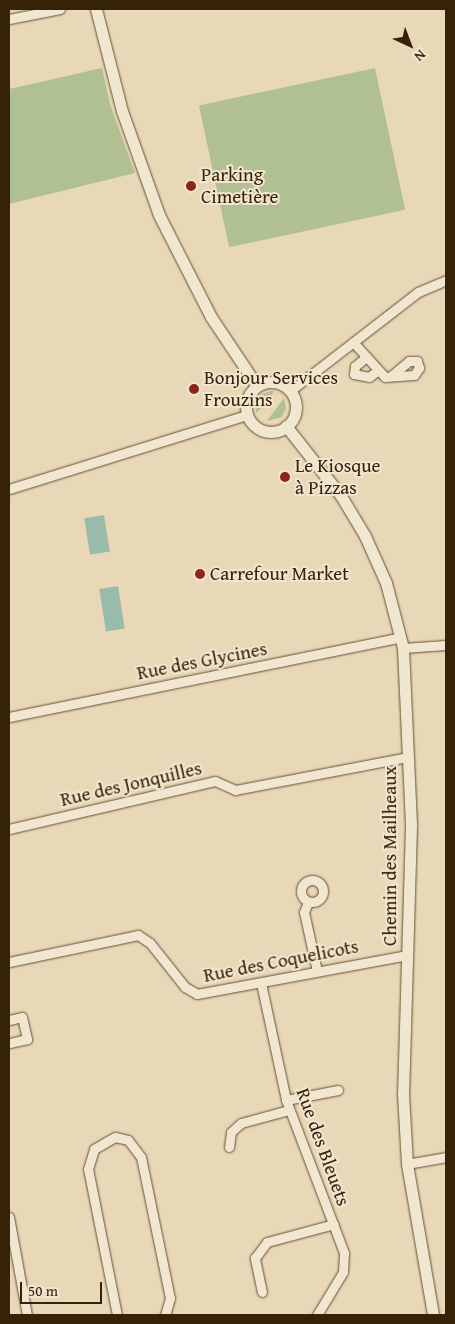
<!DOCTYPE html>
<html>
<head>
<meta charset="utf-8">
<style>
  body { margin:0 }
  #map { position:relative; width:455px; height:1324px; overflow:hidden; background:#e9d8b7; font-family:"Gentium Book Plus",serif }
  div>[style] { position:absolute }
  .green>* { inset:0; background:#b1c093; transform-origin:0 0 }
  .water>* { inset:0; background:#99bba9; transform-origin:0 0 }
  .roads { filter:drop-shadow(0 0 1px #635032) drop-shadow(0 0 1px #635032) }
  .minor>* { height:9px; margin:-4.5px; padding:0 4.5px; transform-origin:4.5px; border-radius:4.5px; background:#f1e6d0 }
  .minor>.ring { margin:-4.5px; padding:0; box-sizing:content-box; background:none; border:9px solid #f1e6d0; border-radius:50% }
  .tertiary>* { height:11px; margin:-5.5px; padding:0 5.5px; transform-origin:5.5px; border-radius:5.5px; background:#f1e6d0 }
  .tertiary>.ring { margin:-5.5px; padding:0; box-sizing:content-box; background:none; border:11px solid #f1e6d0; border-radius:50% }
  .dots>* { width:14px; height:14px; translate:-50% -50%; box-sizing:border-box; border:2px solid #f1e6d0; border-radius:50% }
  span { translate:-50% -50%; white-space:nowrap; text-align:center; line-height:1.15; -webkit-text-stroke:4px #f1e6d0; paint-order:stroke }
  .poi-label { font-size:19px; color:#362206 }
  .left { translate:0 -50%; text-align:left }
  .street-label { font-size:19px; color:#362206 }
  .frame { position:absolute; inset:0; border:10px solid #362206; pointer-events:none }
  .north { position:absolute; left:385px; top:20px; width:50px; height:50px; -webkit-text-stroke:4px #f1e6d0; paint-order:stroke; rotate:137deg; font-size:14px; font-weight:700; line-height:20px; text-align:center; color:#362206 }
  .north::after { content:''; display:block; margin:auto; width:18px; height:22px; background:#362206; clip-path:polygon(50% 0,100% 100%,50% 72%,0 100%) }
  .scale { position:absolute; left:20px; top:1282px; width:82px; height:22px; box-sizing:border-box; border:2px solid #362206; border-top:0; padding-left:6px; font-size:15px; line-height:18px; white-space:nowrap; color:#362206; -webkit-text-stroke:4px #f1e6d0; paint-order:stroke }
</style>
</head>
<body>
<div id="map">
  <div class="green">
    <i style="clip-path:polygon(102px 68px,110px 104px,135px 173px,9px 204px,9px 89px)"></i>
    <i style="left:375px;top:68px;width:145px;height:180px;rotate:78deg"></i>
    <i style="clip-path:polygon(274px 390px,270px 400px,256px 413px,257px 396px)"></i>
    <i style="clip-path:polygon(284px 398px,286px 408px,282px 417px,267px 421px)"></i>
  </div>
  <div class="water">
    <i style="left:104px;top:515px;width:37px;height:20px;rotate:81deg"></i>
    <i style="left:118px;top:586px;width:43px;height:19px;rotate:81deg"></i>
  </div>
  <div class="roads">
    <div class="minor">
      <i style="left:9px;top:19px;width:52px;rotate:-11.1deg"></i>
      <i style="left:353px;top:342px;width:47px;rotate:47.6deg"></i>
      <i style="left:385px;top:377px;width:29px;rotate:-4deg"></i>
      <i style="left:414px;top:375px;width:9px;rotate:-54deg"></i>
      <i style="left:419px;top:368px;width:7px;rotate:-106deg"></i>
      <i style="left:417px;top:361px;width:8px;rotate:180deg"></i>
      <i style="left:409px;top:361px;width:23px;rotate:140deg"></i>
      <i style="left:365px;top:358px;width:13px;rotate:141deg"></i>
      <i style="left:355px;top:366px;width:8px;rotate:97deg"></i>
      <i style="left:354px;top:374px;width:15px;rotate:11deg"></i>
      <i style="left:369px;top:377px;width:9px;rotate:-36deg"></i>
      <i style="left:290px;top:391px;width:162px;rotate:-37.7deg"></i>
      <i style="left:418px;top:292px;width:30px;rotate:-23deg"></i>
      <i style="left:9px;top:489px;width:249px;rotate:-17.3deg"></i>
      <i style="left:403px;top:648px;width:43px;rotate:-4deg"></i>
      <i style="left:9px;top:717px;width:400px;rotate:-11.5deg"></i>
      <i style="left:9px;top:829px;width:212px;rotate:-13.1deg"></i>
      <i style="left:215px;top:781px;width:22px;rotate:24deg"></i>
      <i style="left:235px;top:790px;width:176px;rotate:-10.8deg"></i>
      <i class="ring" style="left:301px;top:880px;width:13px;height:13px"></i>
      <i style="left:308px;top:902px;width:11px;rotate:112deg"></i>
      <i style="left:304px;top:912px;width:60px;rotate:77.6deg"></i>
      <i style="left:9px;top:962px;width:132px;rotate:-11.8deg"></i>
      <i style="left:138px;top:935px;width:14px;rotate:34deg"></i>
      <i style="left:150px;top:943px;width:56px;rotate:51.5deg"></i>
      <i style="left:185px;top:987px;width:14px;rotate:30deg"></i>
      <i style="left:197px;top:994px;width:214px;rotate:-10.5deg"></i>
      <i style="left:261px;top:983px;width:120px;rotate:77.9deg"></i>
      <i style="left:286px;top:1100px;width:164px;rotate:69.2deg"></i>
      <i style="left:344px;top:1253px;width:19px;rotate:93deg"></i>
      <i style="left:343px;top:1272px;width:50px;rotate:121.2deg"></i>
      <i style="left:9px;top:1020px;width:13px;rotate:-13deg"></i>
      <i style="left:22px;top:1017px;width:23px;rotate:77deg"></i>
      <i style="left:27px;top:1039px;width:18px;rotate:167deg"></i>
      <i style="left:286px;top:1100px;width:53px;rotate:-10.9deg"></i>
      <i style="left:229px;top:1147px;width:15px;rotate:-82deg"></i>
      <i style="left:231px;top:1132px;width:13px;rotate:-42deg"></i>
      <i style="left:241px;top:1123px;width:50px;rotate:-15.2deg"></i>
      <i style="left:407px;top:1164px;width:40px;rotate:-10deg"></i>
      <i style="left:9px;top:1217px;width:100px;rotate:79.6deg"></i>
      <i style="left:262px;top:1292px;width:35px;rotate:-102deg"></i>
      <i style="left:255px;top:1258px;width:20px;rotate:-53deg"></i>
      <i style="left:267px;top:1242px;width:69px;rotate:-15deg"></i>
      <i style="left:117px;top:1315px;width:149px;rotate:-101.2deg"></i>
      <i style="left:88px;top:1169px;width:21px;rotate:-73deg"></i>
      <i style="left:94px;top:1149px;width:24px;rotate:-30deg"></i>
      <i style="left:115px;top:1137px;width:13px;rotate:13deg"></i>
      <i style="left:128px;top:1140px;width:21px;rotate:53deg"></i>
      <i style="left:141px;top:1157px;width:144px;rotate:78.4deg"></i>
      <i style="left:170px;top:1298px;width:18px;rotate:106deg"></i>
    </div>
    <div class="tertiary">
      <i style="left:96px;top:9px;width:105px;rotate:75.7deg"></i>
      <i style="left:122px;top:111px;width:110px;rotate:70.4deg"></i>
      <i style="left:159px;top:215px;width:114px;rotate:63deg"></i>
      <i style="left:211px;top:317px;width:83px;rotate:56.3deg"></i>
      <i class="ring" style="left:246px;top:382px;width:39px;height:39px"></i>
      <i style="left:286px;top:426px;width:89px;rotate:51.8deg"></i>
      <i style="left:341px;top:496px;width:47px;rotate:59deg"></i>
      <i style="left:365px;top:536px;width:51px;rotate:65.9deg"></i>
      <i style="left:386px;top:583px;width:67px;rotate:75.3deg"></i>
      <i style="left:403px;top:648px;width:178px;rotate:87.4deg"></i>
      <i style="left:411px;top:826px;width:268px;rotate:91.7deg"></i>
      <i style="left:403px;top:1094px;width:70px;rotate:86.7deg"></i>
      <i style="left:407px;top:1164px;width:153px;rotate:80.2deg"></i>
    </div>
  </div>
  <div class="dots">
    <i style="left:191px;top:186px;background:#8f2418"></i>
    <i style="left:194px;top:389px;background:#8f2418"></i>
    <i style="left:285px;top:477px;background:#8f2418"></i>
    <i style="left:200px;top:574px;background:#8f2418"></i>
  </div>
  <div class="poi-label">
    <span class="left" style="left:201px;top:186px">Parking<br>Cimetière</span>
    <span class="left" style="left:204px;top:389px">Bonjour Services<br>Frouzins</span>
    <span class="left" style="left:295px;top:477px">Le Kiosque<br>à Pizzas</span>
    <span class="left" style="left:210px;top:574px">Carrefour Market</span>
  </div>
  <div class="street-label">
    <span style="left:202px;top:661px;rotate:-11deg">Rue des Glycines</span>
    <span style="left:131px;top:784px;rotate:-13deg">Rue des Jonquilles</span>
    <span style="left:390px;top:856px;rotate:-90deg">Chemin des Mailheaux</span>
    <span style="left:281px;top:961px;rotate:-11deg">Rue des Coquelicots</span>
    <span style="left:323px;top:1147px;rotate:70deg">Rue des Bleuets</span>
  </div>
  <div class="frame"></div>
  <div class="north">N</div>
  <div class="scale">50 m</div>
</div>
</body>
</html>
